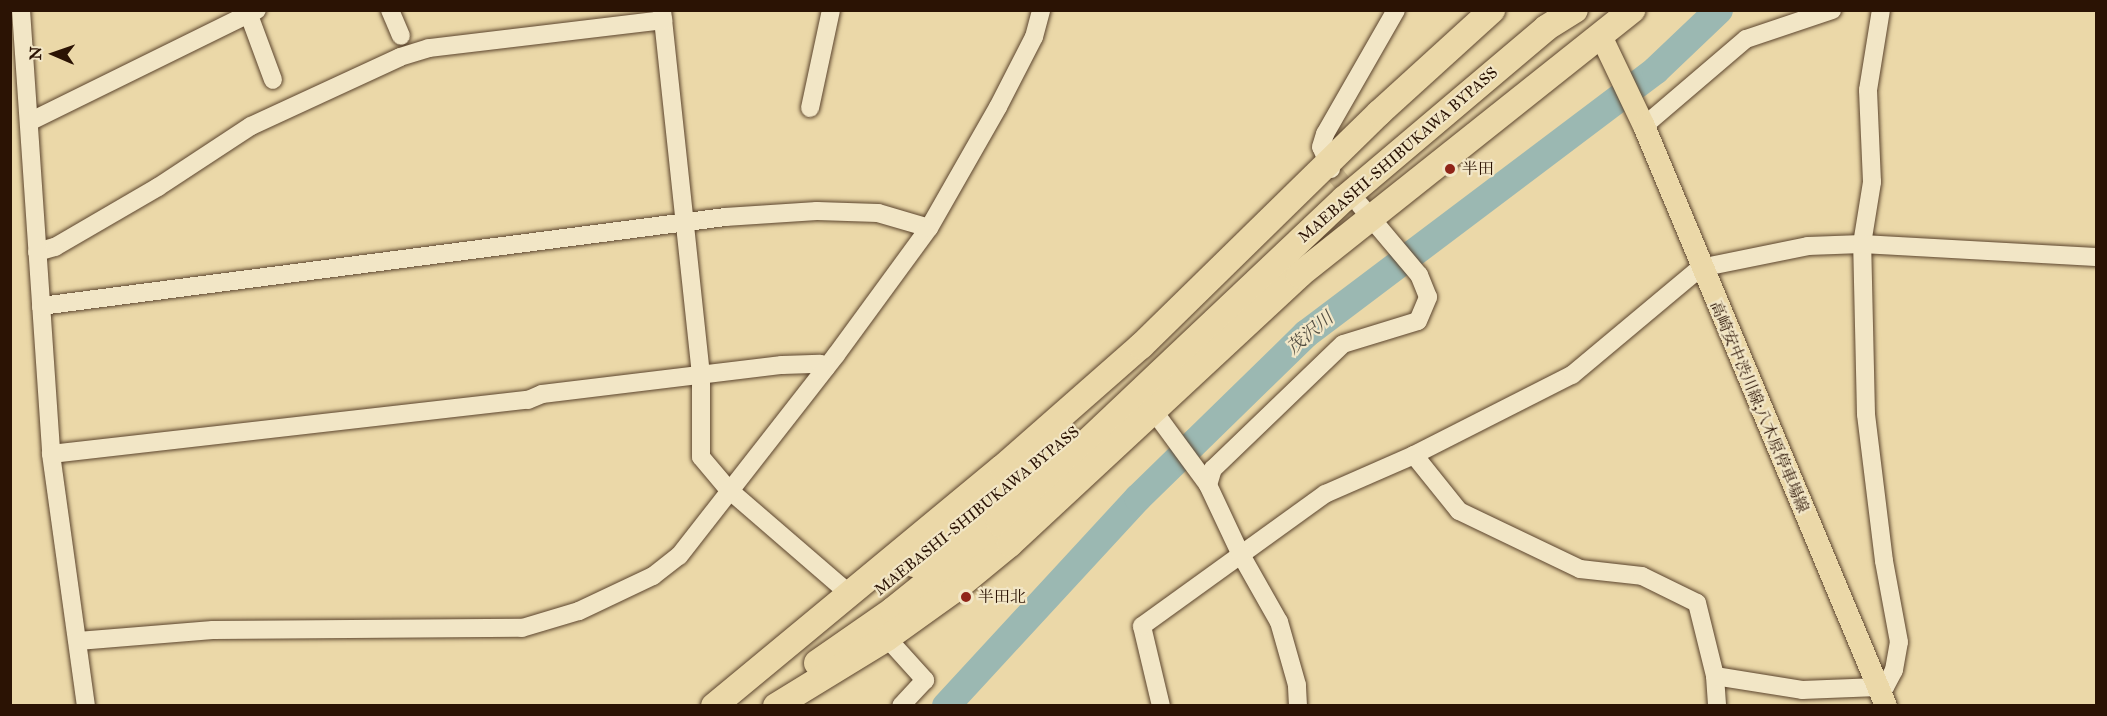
<!DOCTYPE html>
<html>
<head>
<meta charset="utf-8">
<style>
  body { margin:0 }
  #map { position:relative; width:2107px; height:716px; overflow:hidden; background:#ebd8a8; font-family:"IM FELL Great Primer","Noto Serif JP",serif }
  div>[style] { position:absolute }
  .river>* { height:28px; margin:-14px; padding:0 14px; transform-origin:14px; border-radius:14px; background:#9bb8b2 }
  .minor-tunnel>* { height:18px; margin-top:-9px; transform-origin:0; background:repeating-linear-gradient(90deg,#ceba8f 0 18px,transparent 0 27px) }
  .roads { filter:drop-shadow(0 0 2px #5b442d) drop-shadow(0 0 2px #5b442d) }
  .minor>* { height:18px; margin:-9px; padding:0 9px; transform-origin:9px; border-radius:9px; background:#f2e6c6 }
  .major>* { height:22px; margin:-11px; padding:0 11px; transform-origin:11px; border-radius:11px; background:#ebd8a8 }
  .highway>* { height:26px; margin:-13px; padding:0 13px; transform-origin:13px; border-radius:13px; background:#ebd8a8 }
  .dots>* { width:16px; height:16px; translate:-50% -50%; box-sizing:border-box; border:3px solid #f2e6c6; border-radius:50% }
  span { translate:-50% -50%; white-space:nowrap; text-align:center; line-height:1.15; -webkit-text-stroke:4.5px #f2e6c6; paint-order:stroke }
  .street-label { font-size:16px; color:#2b1304 }
  .poi-label { font-size:16px; color:#2b1304 }
  .left { translate:0 -50%; text-align:left }
  .water-label { font-size:18px; color:#524d41; font-style:italic }
  .frame { position:absolute; inset:0; border:12px solid #2b1304; pointer-events:none }
  .north { position:absolute; left:24px; top:24px; width:60px; height:60px; -webkit-text-stroke:4px #f2e6c6; paint-order:stroke; rotate:272deg; font-size:16px; font-weight:700; line-height:24px; text-align:center; color:#2b1304 }
  .north::after { content:''; display:block; margin:auto; width:21px; height:27px; background:#2b1304; clip-path:polygon(50% 0,100% 100%,50% 72%,0 100%) }
</style>
</head>
<body>
<div id="map">
  <div class="river">
    <i style="left:946px;top:706px;width:283px;rotate:-47.3deg"></i>
    <i style="left:1138px;top:498px;width:235px;rotate:-44.3deg"></i>
    <i style="left:1306px;top:334px;width:438px;rotate:-37deg"></i>
    <i style="left:1656px;top:70px;width:87px;rotate:-43.6deg"></i>
  </div>
  <div class="minor-tunnel">
    <i style="left:1331px;top:169px;width:43px;rotate:51.5deg"></i>
  </div>
  <div class="roads">
    <div class="minor">
      <i style="left:21px;top:10px;width:445px;rotate:86.1deg"></i>
      <i style="left:51px;top:454px;width:254px;rotate:82.1deg"></i>
      <i style="left:390px;top:10px;width:28px;rotate:67deg"></i>
      <i style="left:662px;top:10px;width:369px;rotate:83.9deg"></i>
      <i style="left:701px;top:377px;width:80px;rotate:90deg"></i>
      <i style="left:701px;top:457px;width:42px;rotate:49.8deg"></i>
      <i style="left:728px;top:489px;width:162px;rotate:40.8deg"></i>
      <i style="left:249px;top:15px;width:69px;rotate:69.7deg"></i>
      <i style="left:810px;top:108px;width:100px;rotate:-77.9deg"></i>
      <i style="left:29px;top:122px;width:254px;rotate:-26.2deg"></i>
      <i style="left:1644px;top:126px;width:134px;rotate:-40.5deg"></i>
      <i style="left:1746px;top:39px;width:91px;rotate:-18.6deg"></i>
      <i style="left:1331px;top:169px;width:24px;rotate:-114deg"></i>
      <i style="left:1321px;top:147px;width:14px;rotate:-73deg"></i>
      <i style="left:1325px;top:134px;width:143px;rotate:-60.2deg"></i>
      <i style="left:37px;top:252px;width:19px;rotate:-16deg"></i>
      <i style="left:55px;top:247px;width:119px;rotate:-30.2deg"></i>
      <i style="left:158px;top:187px;width:111px;rotate:-33.3deg"></i>
      <i style="left:251px;top:126px;width:164px;rotate:-24.8deg"></i>
      <i style="left:400px;top:57px;width:30px;rotate:-17deg"></i>
      <i style="left:429px;top:48px;width:236px;rotate:-6.8deg"></i>
      <i style="left:41px;top:306px;width:690px;rotate:-7.41deg"></i>
      <i style="left:725px;top:217px;width:92px;rotate:-3.7deg"></i>
      <i style="left:817px;top:211px;width:61px;rotate:1.9deg"></i>
      <i style="left:878px;top:213px;width:53px;rotate:16.4deg"></i>
      <i style="left:1153px;top:410px;width:93px;rotate:53.7deg"></i>
      <i style="left:51px;top:454px;width:480px;rotate:-6.5deg"></i>
      <i style="left:528px;top:400px;width:15px;rotate:-23deg"></i>
      <i style="left:542px;top:394px;width:242px;rotate:-6.9deg"></i>
      <i style="left:782px;top:365px;width:38px;rotate:-2deg"></i>
      <i style="left:820px;top:364px;width:7px;rotate:34deg"></i>
      <i style="left:1414px;top:455px;width:72px;rotate:51.2deg"></i>
      <i style="left:1459px;top:511px;width:134px;rotate:25.6deg"></i>
      <i style="left:1580px;top:569px;width:62px;rotate:6.4deg"></i>
      <i style="left:1642px;top:576px;width:61px;rotate:26.1deg"></i>
      <i style="left:1697px;top:603px;width:75px;rotate:76.1deg"></i>
      <i style="left:1715px;top:676px;width:30px;rotate:86deg"></i>
      <i style="left:887px;top:638px;width:57px;rotate:47.9deg"></i>
      <i style="left:925px;top:680px;width:35px;rotate:133deg"></i>
      <i style="left:78px;top:641px;width:135px;rotate:-4.7deg"></i>
      <i style="left:213px;top:630px;width:309px;rotate:-0.4deg"></i>
      <i style="left:522px;top:628px;width:59px;rotate:-16.6deg"></i>
      <i style="left:579px;top:611px;width:82px;rotate:-25.3deg"></i>
      <i style="left:653px;top:576px;width:33px;rotate:-38deg"></i>
      <i style="left:679px;top:556px;width:255px;rotate:-52deg"></i>
      <i style="left:836px;top:355px;width:157px;rotate:-53.8deg"></i>
      <i style="left:929px;top:228px;width:139px;rotate:-60.3deg"></i>
      <i style="left:998px;top:107px;width:79px;rotate:-62.8deg"></i>
      <i style="left:1034px;top:37px;width:28px;rotate:-75deg"></i>
      <i style="left:1715px;top:676px;width:88px;rotate:9.1deg"></i>
      <i style="left:1802px;top:690px;width:76px;rotate:-2.3deg"></i>
      <i style="left:1878px;top:687px;width:7px"></i>
      <i style="left:1885px;top:687px;width:19px;rotate:-62deg"></i>
      <i style="left:1894px;top:670px;width:28px;rotate:-80deg"></i>
      <i style="left:1899px;top:642px;width:82px;rotate:-100.5deg"></i>
      <i style="left:1884px;top:561px;width:148px;rotate:-97deg"></i>
      <i style="left:1866px;top:414px;width:170px;rotate:-91.3deg"></i>
      <i style="left:1862px;top:244px;width:63px;rotate:-80.8deg"></i>
      <i style="left:1872px;top:182px;width:92px;rotate:-92.5deg"></i>
      <i style="left:1868px;top:90px;width:81px;rotate:-80.8deg"></i>
      <i style="left:1161px;top:706px;width:82px;rotate:-103.4deg"></i>
      <i style="left:1142px;top:626px;width:226px;rotate:-35.8deg"></i>
      <i style="left:1325px;top:494px;width:97px;rotate:-23.7deg"></i>
      <i style="left:1414px;top:455px;width:177px;rotate:-26.9deg"></i>
      <i style="left:1572px;top:375px;width:167px;rotate:-39.9deg"></i>
      <i style="left:1700px;top:268px;width:110px;rotate:-11.5deg"></i>
      <i style="left:1808px;top:246px;width:54px;rotate:-2.1deg"></i>
      <i style="left:1862px;top:244px;width:234px;rotate:3.2deg"></i>
      <i style="left:1298px;top:706px;width:21px;rotate:-93deg"></i>
      <i style="left:1297px;top:685px;width:66px;rotate:-105.9deg"></i>
      <i style="left:1279px;top:622px;width:79px;rotate:-119.5deg"></i>
      <i style="left:1240px;top:553px;width:75px;rotate:-115.2deg"></i>
      <i style="left:1208px;top:485px;width:17px;rotate:-73deg"></i>
      <i style="left:1213px;top:469px;width:180px;rotate:-43.9deg"></i>
      <i style="left:1343px;top:344px;width:78px;rotate:-17deg"></i>
      <i style="left:1418px;top:321px;width:26px;rotate:-67deg"></i>
      <i style="left:1428px;top:297px;width:24px;rotate:-112deg"></i>
      <i style="left:1419px;top:275px;width:92px;rotate:-130.1deg"></i>
    </div>
    <div class="major">
      <i style="left:1601px;top:36px;width:100px;rotate:64.5deg"></i>
      <i style="left:1644px;top:126px;width:628px;rotate:67.35deg"></i>
    </div>
    <div class="highway">
      <i style="left:914px;top:564px;width:197px;rotate:-39.4deg"></i>
      <i style="left:817px;top:663px;width:93px;rotate:-34.9deg"></i>
      <i style="left:893px;top:610px;width:137px;rotate:-38.8deg"></i>
      <i style="left:1000px;top:524px;width:473px;rotate:-43.4deg"></i>
      <i style="left:1344px;top:199px;width:265px;rotate:-40.2deg"></i>
      <i style="left:1546px;top:28px;width:34px;rotate:-32deg"></i>
      <i style="left:714px;top:706px;width:374px;rotate:-39.6deg"></i>
      <i style="left:1002px;top:468px;width:185px;rotate:-41.3deg"></i>
      <i style="left:1141px;top:346px;width:333px;rotate:-44.4deg"></i>
      <i style="left:1379px;top:113px;width:153px;rotate:-42.3deg"></i>
      <i style="left:776px;top:706px;width:130px;rotate:-31.5deg"></i>
      <i style="left:887px;top:638px;width:82px;rotate:-35.6deg"></i>
      <i style="left:954px;top:590px;width:72px;rotate:-39.4deg"></i>
      <i style="left:1010px;top:544px;width:395px;rotate:-42.9deg"></i>
      <i style="left:1299px;top:275px;width:426px;rotate:-38.5deg"></i>
    </div>
  </div>
  <div class="dots">
    <i style="left:1450px;top:169px;background:#8f2418"></i>
    <i style="left:966px;top:597px;background:#8f2418"></i>
  </div>
  <div class="street-label">
    <span style="left:1398px;top:155px;rotate:-41deg">MAEBASHI-SHIBUKAWA BYPASS</span>
    <span style="left:1759px;top:407px;rotate:67deg">高崎安中渋川線;八木原停車場線</span>
    <span style="left:977px;top:511px;rotate:-39deg">MAEBASHI-SHIBUKAWA BYPASS</span>
  </div>
  <div class="poi-label">
    <span class="left" style="left:1462px;top:169px">半田</span>
    <span class="left" style="left:978px;top:597px">半田北</span>
  </div>
  <div class="water-label">
    <span style="left:1310px;top:333px;rotate:-40deg">茂沢川</span>
  </div>
  <div class="frame"></div>
  <div class="north">N</div>
</div>
</body>
</html>
